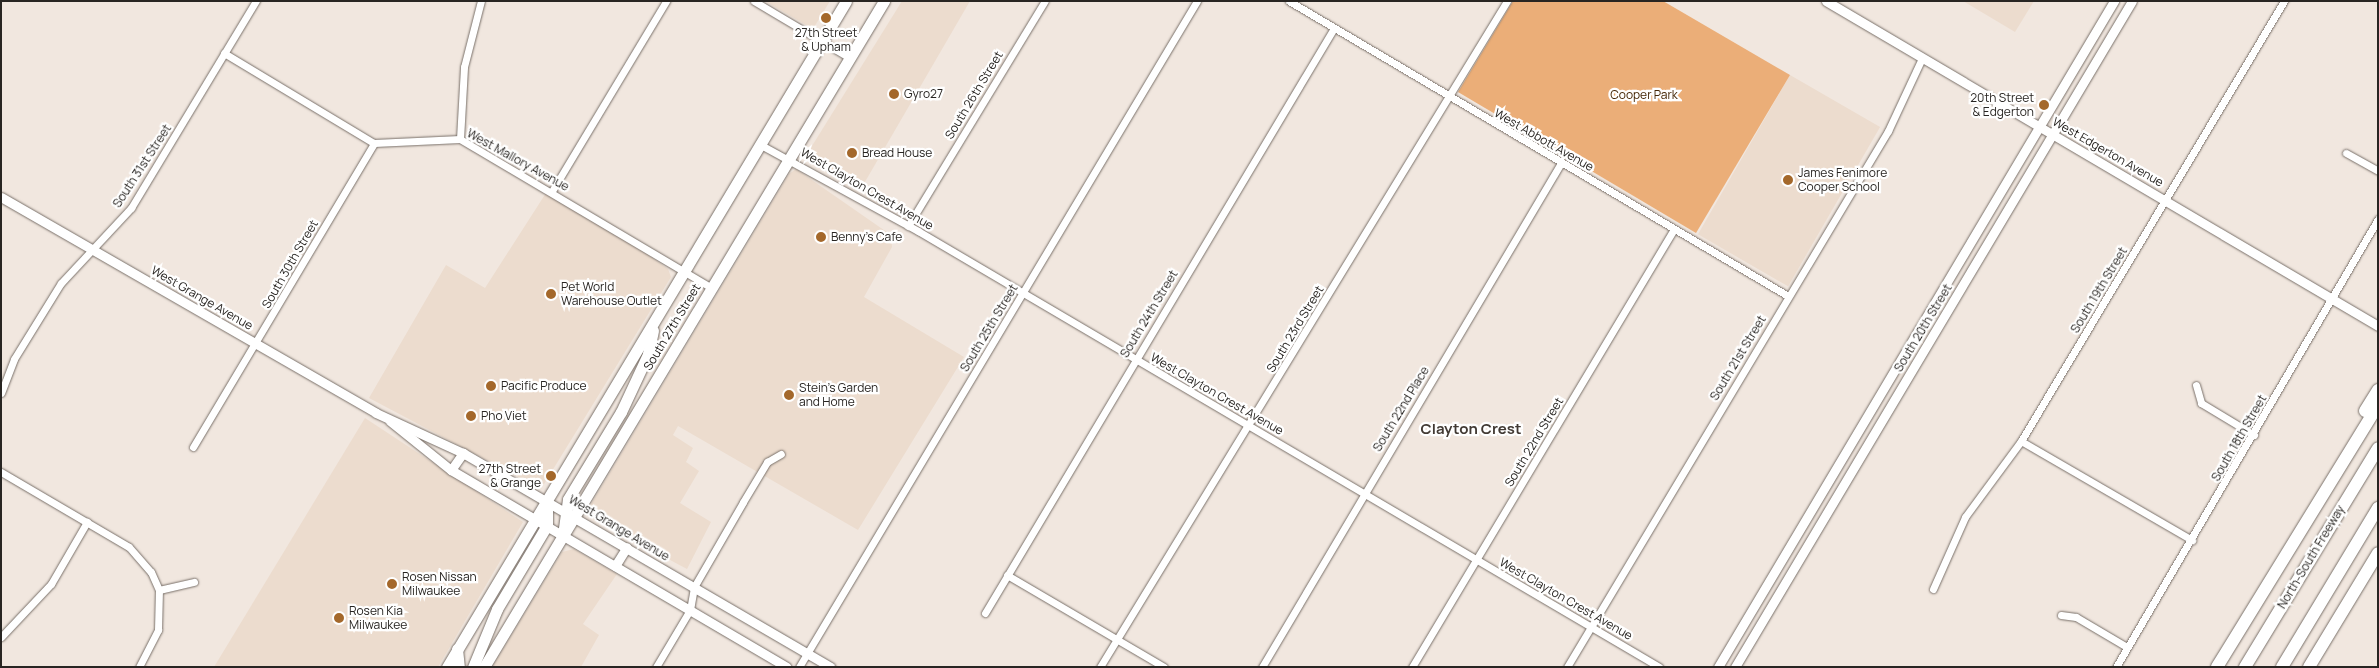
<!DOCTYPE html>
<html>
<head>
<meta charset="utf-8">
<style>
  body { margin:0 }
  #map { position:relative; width:2379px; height:668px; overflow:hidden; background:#f1e7df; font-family:Manrope,sans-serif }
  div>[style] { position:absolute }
  .built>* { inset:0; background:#ecdcce; transform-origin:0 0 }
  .green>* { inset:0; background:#ebae78 }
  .roads { filter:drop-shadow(0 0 1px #797069) drop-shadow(0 0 1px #797069) }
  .minor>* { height:7px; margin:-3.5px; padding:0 3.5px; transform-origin:3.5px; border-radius:3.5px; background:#fff }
  .tertiary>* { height:9px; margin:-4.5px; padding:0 4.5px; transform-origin:4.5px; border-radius:4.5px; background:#fff }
  .primary>* { height:11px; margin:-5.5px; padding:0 5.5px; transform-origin:5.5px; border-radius:5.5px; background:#fff }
  .motorway>* { height:12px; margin:-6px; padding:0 6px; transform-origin:6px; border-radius:6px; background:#fff }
  .dots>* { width:14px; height:14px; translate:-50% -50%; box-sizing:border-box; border:2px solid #fff; border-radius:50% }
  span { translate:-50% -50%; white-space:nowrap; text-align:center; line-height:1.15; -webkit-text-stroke:4.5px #fff; paint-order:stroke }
  .poi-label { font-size:12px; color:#282522 }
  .left { translate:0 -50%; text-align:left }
  .right { translate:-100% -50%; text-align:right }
  .street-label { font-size:12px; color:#282522 }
  .park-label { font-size:12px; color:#452605 }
  .quarter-label { font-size:15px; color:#423a34; font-weight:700 }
  .frame { position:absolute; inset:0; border:2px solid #282522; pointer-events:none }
</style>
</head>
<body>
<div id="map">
  <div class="built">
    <i style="clip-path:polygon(765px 1px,830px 1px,813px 29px)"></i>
    <i style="clip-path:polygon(902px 1px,970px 1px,862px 187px,807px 154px)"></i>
    <i style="clip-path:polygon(1963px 1px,2034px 1px,2015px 32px)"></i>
    <i style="left:1790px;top:75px;width:104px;height:184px;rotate:30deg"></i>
    <i style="clip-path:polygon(796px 169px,891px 235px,892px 247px,864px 297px,964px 357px,858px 530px,678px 426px,673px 435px,693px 448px,686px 462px,699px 471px,680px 503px,711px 522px,687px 569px,593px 519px,588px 509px,789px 174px)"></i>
    <i style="clip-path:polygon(546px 193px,632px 243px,668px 269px,671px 277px,541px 489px,369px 398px,446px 265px,485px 288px)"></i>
    <i style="clip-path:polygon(365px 418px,523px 522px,438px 667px,214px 667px)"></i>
    <i style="clip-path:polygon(574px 549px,617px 574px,583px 624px,599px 635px,581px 667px,492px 667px,562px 552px)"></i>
  </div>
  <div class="green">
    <i style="clip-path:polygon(1513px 1px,1663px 1px,1790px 75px,1696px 233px,1458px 92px)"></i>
  </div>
  <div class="roads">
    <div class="minor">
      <i style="left:754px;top:1px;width:112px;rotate:30.7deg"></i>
      <i style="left:1289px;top:1px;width:580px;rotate:30.59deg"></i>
      <i style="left:224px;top:53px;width:175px;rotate:31deg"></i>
      <i style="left:374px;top:143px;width:86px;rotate:-2.7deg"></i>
      <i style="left:460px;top:139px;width:293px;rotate:30.6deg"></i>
      <i style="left:460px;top:139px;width:72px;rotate:-86.8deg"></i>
      <i style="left:464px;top:67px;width:68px;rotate:-75.6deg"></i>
      <i style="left:761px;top:145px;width:179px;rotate:28.7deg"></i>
      <i style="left:918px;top:231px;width:860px;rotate:30.47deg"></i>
      <i style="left:2346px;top:153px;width:37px;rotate:29deg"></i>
      <i style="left:552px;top:191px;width:222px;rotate:-59deg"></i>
      <i style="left:908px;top:226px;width:263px;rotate:-58.7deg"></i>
      <i style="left:2196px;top:385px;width:19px;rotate:74deg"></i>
      <i style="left:2201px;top:403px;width:62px;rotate:31.1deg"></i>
      <i style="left:1px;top:393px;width:36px;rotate:-69deg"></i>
      <i style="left:14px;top:359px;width:89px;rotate:-58.3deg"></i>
      <i style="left:61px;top:283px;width:103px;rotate:-47deg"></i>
      <i style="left:131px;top:208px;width:242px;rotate:-58.9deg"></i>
      <i style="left:2021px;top:441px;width:198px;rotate:30.1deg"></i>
      <i style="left:193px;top:447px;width:354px;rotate:-59.2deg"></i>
      <i style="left:1px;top:472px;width:148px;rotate:30.4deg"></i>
      <i style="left:129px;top:547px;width:33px;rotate:49deg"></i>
      <i style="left:151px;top:572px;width:20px;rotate:66deg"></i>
      <i style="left:159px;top:590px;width:36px;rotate:-13deg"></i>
      <i style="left:1007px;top:575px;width:182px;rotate:30.4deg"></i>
      <i style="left:1933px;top:589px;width:79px;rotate:-66deg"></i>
      <i style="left:1965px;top:517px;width:94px;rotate:-53.6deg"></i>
      <i style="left:2021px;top:441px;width:513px;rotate:-59.13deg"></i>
      <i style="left:985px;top:613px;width:681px;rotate:-59.18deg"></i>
      <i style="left:2061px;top:615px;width:15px;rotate:8deg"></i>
      <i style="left:2076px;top:617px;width:59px;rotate:30.5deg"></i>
      <i style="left:1px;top:637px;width:73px;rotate:-46.7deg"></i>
      <i style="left:51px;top:584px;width:72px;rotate:-59.9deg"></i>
      <i style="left:139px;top:667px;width:42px;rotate:-62.8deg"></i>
      <i style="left:158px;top:630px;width:40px;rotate:-88.6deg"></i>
      <i style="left:656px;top:667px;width:66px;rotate:-59.2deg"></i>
      <i style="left:690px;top:610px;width:23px;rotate:-80deg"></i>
      <i style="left:694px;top:587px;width:98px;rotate:-60deg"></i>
      <i style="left:743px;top:502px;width:47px;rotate:-59deg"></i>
      <i style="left:767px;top:462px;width:16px;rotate:-30deg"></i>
      <i style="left:799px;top:667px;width:776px;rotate:-59.14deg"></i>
      <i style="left:1100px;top:667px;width:781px;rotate:-58.57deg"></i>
      <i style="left:1262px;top:667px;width:586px;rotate:-59.32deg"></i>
      <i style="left:1412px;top:667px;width:510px;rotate:-59.11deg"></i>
      <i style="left:1567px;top:667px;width:625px;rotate:-59.08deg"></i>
      <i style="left:1888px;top:131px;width:81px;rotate:-65deg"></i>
      <i style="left:2116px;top:667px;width:519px;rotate:-59.68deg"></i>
    </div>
    <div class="tertiary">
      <i style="left:1826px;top:1px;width:641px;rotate:30.49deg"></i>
      <i style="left:1px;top:197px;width:433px;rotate:29.9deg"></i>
      <i style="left:376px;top:413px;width:96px;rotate:24.7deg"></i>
      <i style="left:463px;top:453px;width:425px;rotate:30.2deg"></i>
      <i style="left:390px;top:421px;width:78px;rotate:38.8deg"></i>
      <i style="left:451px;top:470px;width:389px;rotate:30.4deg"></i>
      <i style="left:451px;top:470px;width:21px;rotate:-55deg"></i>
      <i style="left:615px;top:566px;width:22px;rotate:-58deg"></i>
      <i style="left:1718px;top:667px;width:775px;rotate:-59.26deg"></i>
      <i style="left:1735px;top:667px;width:775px;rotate:-59.2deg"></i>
    </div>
    <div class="primary">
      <i style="left:563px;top:535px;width:36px;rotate:-82deg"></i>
      <i style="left:568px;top:499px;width:102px;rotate:-58.7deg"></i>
      <i style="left:621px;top:412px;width:64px;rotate:-65deg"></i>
      <i style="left:648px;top:354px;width:24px;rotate:-78deg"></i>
      <i style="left:457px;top:649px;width:18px;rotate:84deg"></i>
      <i style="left:447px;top:667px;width:776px;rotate:-59.07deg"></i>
      <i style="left:473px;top:667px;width:63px;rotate:-67.5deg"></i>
      <i style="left:497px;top:609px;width:98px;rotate:-59.2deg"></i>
      <i style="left:547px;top:525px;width:24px;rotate:-90deg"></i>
      <i style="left:484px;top:667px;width:777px;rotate:-59.01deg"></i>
    </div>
    <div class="motorway">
      <i style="left:2365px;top:411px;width:25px;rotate:-58deg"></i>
      <i style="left:2217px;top:667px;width:308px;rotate:-58.4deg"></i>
      <i style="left:2245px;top:667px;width:256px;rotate:-58.7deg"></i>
      <i style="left:2282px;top:667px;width:186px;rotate:-58.9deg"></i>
      <i style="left:2309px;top:667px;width:133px;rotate:-58.8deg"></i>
    </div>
  </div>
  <div class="dots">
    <i style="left:826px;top:18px;background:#a4682b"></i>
    <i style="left:894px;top:94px;background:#a4682b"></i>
    <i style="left:2044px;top:105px;background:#a4682b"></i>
    <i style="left:852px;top:153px;background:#a4682b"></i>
    <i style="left:1788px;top:180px;background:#a4682b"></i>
    <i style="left:821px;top:237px;background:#a4682b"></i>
    <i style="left:551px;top:294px;background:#a4682b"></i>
    <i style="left:491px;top:386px;background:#a4682b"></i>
    <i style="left:789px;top:395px;background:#a4682b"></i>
    <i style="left:471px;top:416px;background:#a4682b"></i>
    <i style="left:551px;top:476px;background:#a4682b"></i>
    <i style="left:392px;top:584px;background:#a4682b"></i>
    <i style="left:339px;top:618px;background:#a4682b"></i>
  </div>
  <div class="poi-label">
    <span style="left:826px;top:40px">27th Street<br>&amp; Upham</span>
    <span class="left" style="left:904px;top:94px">Gyro27</span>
    <span class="right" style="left:2034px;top:105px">20th Street<br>&amp; Edgerton</span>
    <span class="left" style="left:862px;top:153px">Bread House</span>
    <span class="left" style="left:1798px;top:180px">James Fenimore<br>Cooper School</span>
    <span class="left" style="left:831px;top:237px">Benny's Cafe</span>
    <span class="left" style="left:561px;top:294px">Pet World<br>Warehouse Outlet</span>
    <span class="left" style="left:501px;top:386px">Pacific Produce</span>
    <span class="left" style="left:799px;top:395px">Stein's Garden<br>and Home</span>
    <span class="left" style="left:481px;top:416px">Pho Viet</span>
    <span class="right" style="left:541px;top:476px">27th Street<br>&amp; Grange</span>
    <span class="left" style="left:402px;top:584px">Rosen Nissan<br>Milwaukee</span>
    <span class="left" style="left:349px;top:618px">Rosen Kia<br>Milwaukee</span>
  </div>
  <div class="street-label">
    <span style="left:974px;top:95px;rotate:-59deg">South 26th Street</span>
    <span style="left:1544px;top:140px;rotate:30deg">West Abbott Avenue</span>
    <span style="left:2108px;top:152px;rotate:30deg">West Edgerton Avenue</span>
    <span style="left:518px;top:160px;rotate:29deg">West Mallory Avenue</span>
    <span style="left:142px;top:166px;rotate:-57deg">South 31st Street</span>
    <span style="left:867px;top:189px;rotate:30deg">West Clayton Crest Avenue</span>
    <span style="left:290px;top:264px;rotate:-60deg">South 30th Street</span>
    <span style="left:2099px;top:290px;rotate:-59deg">South 19th Street</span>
    <span style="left:202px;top:298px;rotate:30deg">West Grange Avenue</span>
    <span style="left:1149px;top:314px;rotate:-59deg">South 24th Street</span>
    <span style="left:672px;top:327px;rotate:-59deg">South 27th Street</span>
    <span style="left:989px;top:328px;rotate:-59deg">South 25th Street</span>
    <span style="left:1923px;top:328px;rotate:-59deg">South 20th Street</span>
    <span style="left:1295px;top:329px;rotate:-59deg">South 23rd Street</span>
    <span style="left:1738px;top:358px;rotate:-59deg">South 21st Street</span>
    <span style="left:1217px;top:394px;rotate:30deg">West Clayton Crest Avenue</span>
    <span style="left:1401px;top:409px;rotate:-59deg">South 22nd Place</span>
    <span style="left:2239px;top:438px;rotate:-60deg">South 18th Street</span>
    <span style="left:1534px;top:442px;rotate:-59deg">South 22nd Street</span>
    <span style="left:619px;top:528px;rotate:31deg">West Grange Avenue</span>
    <span style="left:2311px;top:557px;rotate:-59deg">North-South Freeway</span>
    <span style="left:1566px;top:599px;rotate:30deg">West Clayton Crest Avenue</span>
  </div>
  <div class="park-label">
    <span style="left:1644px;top:95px">Cooper Park</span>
  </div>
  <div class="quarter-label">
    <span style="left:1471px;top:429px">Clayton Crest</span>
  </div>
  <div class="frame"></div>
</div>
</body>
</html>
